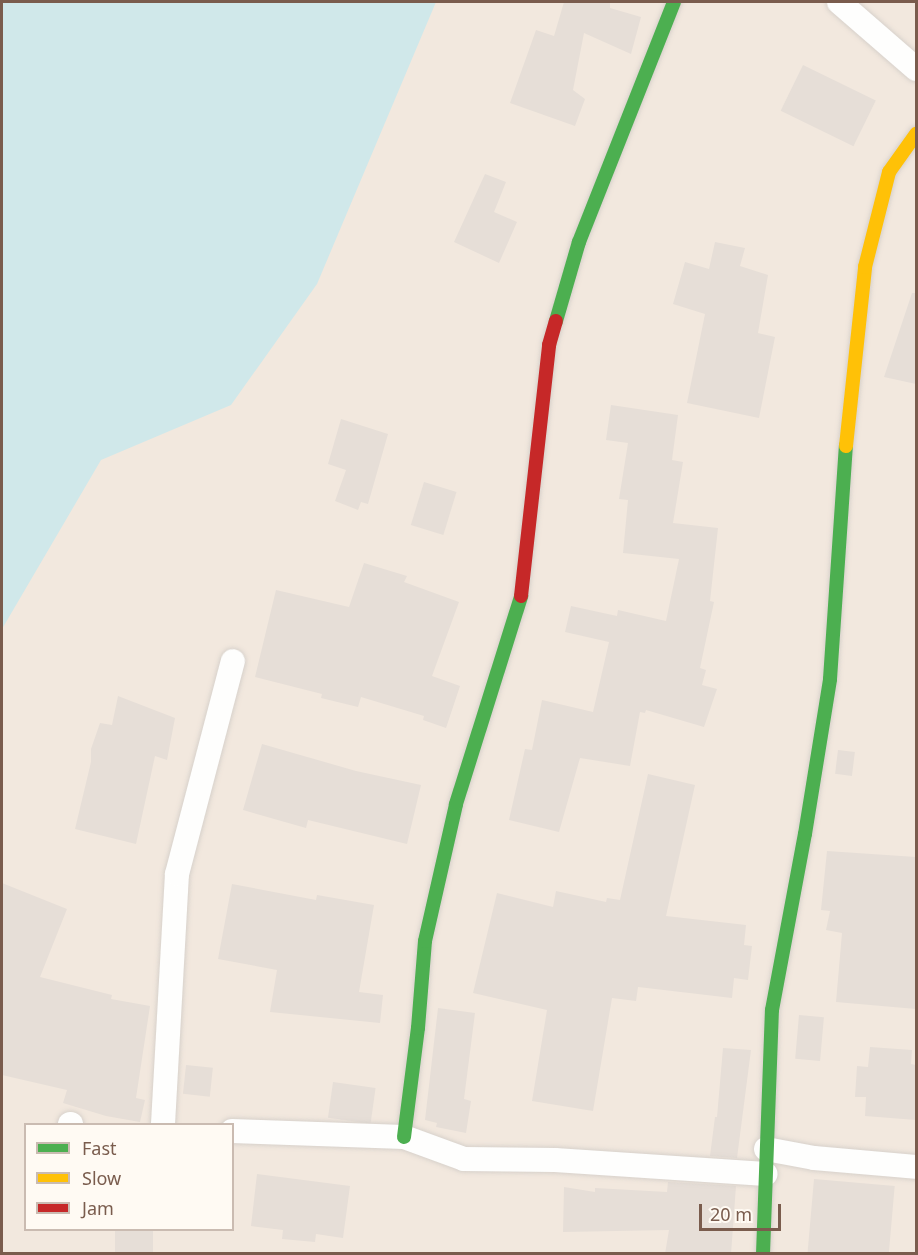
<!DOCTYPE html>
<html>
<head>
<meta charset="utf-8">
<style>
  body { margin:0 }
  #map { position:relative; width:918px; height:1255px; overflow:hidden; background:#f9f5f0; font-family:"Noto Sans",sans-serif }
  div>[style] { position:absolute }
  .residential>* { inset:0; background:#f2e8de }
  .water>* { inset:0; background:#d0e8ea }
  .building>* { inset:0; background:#e6ded7; transform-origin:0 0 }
  .roads { filter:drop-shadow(0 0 2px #d7d1cb) drop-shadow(0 0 2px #d7d1cb) }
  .street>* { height:24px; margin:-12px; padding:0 12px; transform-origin:12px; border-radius:12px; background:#fefefd }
  .fast>* { height:14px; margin:-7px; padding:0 7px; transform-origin:7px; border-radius:7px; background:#4caf50 }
  .slow>* { height:14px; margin:-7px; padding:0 7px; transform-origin:7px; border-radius:7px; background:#ffc107 }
  .jam>* { height:14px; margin:-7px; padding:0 7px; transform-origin:7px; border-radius:7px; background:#c62828 }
  span { translate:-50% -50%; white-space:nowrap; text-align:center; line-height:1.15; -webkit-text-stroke:5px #fffaf3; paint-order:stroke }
  .frame { position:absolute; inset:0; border:3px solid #7a5c4d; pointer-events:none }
  .legend { position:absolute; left:24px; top:1123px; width:210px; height:108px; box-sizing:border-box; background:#fffaf3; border:2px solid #cabbb1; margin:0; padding:8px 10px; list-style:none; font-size:18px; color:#7a5c4d }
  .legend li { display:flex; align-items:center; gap:12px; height:30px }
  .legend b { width:30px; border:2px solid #cabbb1 }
  .scale { position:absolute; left:699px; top:1204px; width:82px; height:27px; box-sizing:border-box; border:3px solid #7a5c4d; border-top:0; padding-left:8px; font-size:18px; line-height:21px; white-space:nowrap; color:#7a5c4d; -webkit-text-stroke:4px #fffaf3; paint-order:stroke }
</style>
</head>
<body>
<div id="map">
  <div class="residential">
    <i style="clip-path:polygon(evenodd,2px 2px,916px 2px,916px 1253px,2px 1254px,2px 2px,26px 1124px,232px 1124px,232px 1230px,26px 1230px,26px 1124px)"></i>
  </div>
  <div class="water">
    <i style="clip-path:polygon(2px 2px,436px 2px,317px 284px,231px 405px,101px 460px,2px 629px)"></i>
  </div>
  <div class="building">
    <i style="clip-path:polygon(564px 2px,610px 2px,610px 8px,641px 17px,631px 54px,584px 33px,573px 90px,585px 99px,575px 126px,510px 103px,536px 30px,554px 36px)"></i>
    <i style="left:803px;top:65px;width:81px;height:51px;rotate:26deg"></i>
    <i style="clip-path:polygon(485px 174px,506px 182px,494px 212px,517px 222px,499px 263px,454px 242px)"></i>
    <i style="clip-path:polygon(715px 242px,745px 248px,740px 266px,768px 275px,758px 333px,775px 337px,759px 418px,687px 403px,705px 314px,673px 304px,685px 262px,709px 269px)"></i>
    <i style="clip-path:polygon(912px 293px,916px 293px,916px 384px,884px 377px)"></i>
    <i style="clip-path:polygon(611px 405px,678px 415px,672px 460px,683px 462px,673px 523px,718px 528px,710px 601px,714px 602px,700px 668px,706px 670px,702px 685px,717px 689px,704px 727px,646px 710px,645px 713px,640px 712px,630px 766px,580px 758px,559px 832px,509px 820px,525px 749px,532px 750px,542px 700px,593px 712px,609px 642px,565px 632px,571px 606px,617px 616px,618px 610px,666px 621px,679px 559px,623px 553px,628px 500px,619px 499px,628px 443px,606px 440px)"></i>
    <i style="clip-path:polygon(341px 419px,388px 434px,368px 504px,361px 502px,358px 510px,335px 501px,346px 470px,328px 464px)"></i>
    <i style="left:424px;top:482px;width:34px;height:45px;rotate:17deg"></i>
    <i style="clip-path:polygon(364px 563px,407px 576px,404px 582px,459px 602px,432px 676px,460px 686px,446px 728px,423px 720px,424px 716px,361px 697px,358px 707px,321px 698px,322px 694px,255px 677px,276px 590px,349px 607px)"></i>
    <i style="clip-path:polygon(118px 696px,175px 718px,167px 760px,155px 756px,136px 844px,75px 829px,91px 762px,91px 749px,100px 723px,112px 725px)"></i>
    <i style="clip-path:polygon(262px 744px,356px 771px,421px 785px,407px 844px,308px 820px,306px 828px,243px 810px)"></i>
    <i style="left:838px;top:750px;width:17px;height:24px;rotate:7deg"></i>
    <i style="clip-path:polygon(648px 774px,695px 785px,666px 916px,746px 925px,744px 945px,752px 946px,748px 980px,734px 978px,732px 998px,638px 987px,636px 1001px,612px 998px,593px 1111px,532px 1101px,547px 1010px,473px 993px,497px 893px,553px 907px,556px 891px,606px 902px,607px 898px,620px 900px)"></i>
    <i style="clip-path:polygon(827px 851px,916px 857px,916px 1009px,836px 1002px,842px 933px,826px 930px,830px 911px,821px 910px)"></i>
    <i style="clip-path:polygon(2px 883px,67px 909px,40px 977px,112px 995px,111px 999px,150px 1006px,136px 1098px,145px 1100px,140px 1122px,106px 1116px,63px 1103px,67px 1090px,2px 1075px)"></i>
    <i style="clip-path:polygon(232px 884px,316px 900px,317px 895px,374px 905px,359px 992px,383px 995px,380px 1023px,270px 1012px,277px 970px,218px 959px)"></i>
    <i style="clip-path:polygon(438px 1008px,475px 1013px,464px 1099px,471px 1101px,466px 1133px,436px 1127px,437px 1123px,425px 1120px)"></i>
    <i style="left:799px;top:1015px;width:25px;height:44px;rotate:5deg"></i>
    <i style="clip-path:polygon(870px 1047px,912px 1050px,911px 1064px,916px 1065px,916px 1120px,865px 1116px,866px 1097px,855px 1097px,857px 1066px,868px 1067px)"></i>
    <i style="clip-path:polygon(723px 1048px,751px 1050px,737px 1158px,710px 1156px,715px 1117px,717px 1117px)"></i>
    <i style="left:186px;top:1065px;width:27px;height:29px;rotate:6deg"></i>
    <i style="left:333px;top:1082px;width:43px;height:36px;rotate:8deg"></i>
    <i style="clip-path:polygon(257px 1174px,350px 1186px,343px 1238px,316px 1234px,315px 1242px,282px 1239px,283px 1230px,251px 1226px)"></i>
    <i style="left:814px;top:1179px;width:81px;height:75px;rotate:5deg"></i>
    <i style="clip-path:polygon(668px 1182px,736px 1186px,731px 1254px,665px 1254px,669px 1230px,563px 1232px,564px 1187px,595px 1192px,595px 1188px,667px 1192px)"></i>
    <i style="left:115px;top:1230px;width:38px;height:24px"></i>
  </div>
  <div class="roads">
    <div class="street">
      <i style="left:839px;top:2px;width:102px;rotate:41deg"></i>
      <i style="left:70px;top:1124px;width:1px"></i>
      <i style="left:163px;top:1124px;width:250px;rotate:-86.8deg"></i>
      <i style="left:177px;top:874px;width:220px;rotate:-75.3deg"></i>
      <i style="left:232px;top:1131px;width:172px;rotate:2deg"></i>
      <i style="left:404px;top:1137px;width:64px;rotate:20.1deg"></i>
      <i style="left:464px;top:1159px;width:91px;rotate:0.6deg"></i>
      <i style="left:555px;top:1160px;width:211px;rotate:3.8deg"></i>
      <i style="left:766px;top:1149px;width:49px;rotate:10.6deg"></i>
      <i style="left:814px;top:1158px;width:102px;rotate:5deg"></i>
    </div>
    <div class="fast">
      <i style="left:556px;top:321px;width:82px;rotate:-73.8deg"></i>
      <i style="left:579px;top:242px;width:258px;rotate:-68.4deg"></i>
      <i style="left:404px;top:1137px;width:110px;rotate:-82.7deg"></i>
      <i style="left:418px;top:1028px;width:87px;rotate:-85.4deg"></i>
      <i style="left:425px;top:941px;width:140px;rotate:-77.2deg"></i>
      <i style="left:456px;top:804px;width:218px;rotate:-72.6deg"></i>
      <i style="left:763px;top:1254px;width:244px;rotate:-87.9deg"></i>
      <i style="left:772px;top:1010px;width:179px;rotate:-79.4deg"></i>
      <i style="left:805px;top:834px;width:157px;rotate:-80.8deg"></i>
      <i style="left:830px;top:679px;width:234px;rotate:-86.1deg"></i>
    </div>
    <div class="slow">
      <i style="left:846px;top:446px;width:180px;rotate:-83.9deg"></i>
      <i style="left:865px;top:267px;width:98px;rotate:-75.8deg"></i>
      <i style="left:889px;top:172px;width:47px;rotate:-54.6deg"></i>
    </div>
    <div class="jam">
      <i style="left:521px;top:596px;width:253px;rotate:-83.6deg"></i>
      <i style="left:549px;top:345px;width:25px;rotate:-74deg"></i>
    </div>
  </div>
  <div class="frame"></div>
  <ul class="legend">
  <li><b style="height:8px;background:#4caf50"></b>Fast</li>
  <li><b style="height:8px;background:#ffc107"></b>Slow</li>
  <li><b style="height:8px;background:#c62828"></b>Jam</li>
  </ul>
  <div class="scale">20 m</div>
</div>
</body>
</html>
